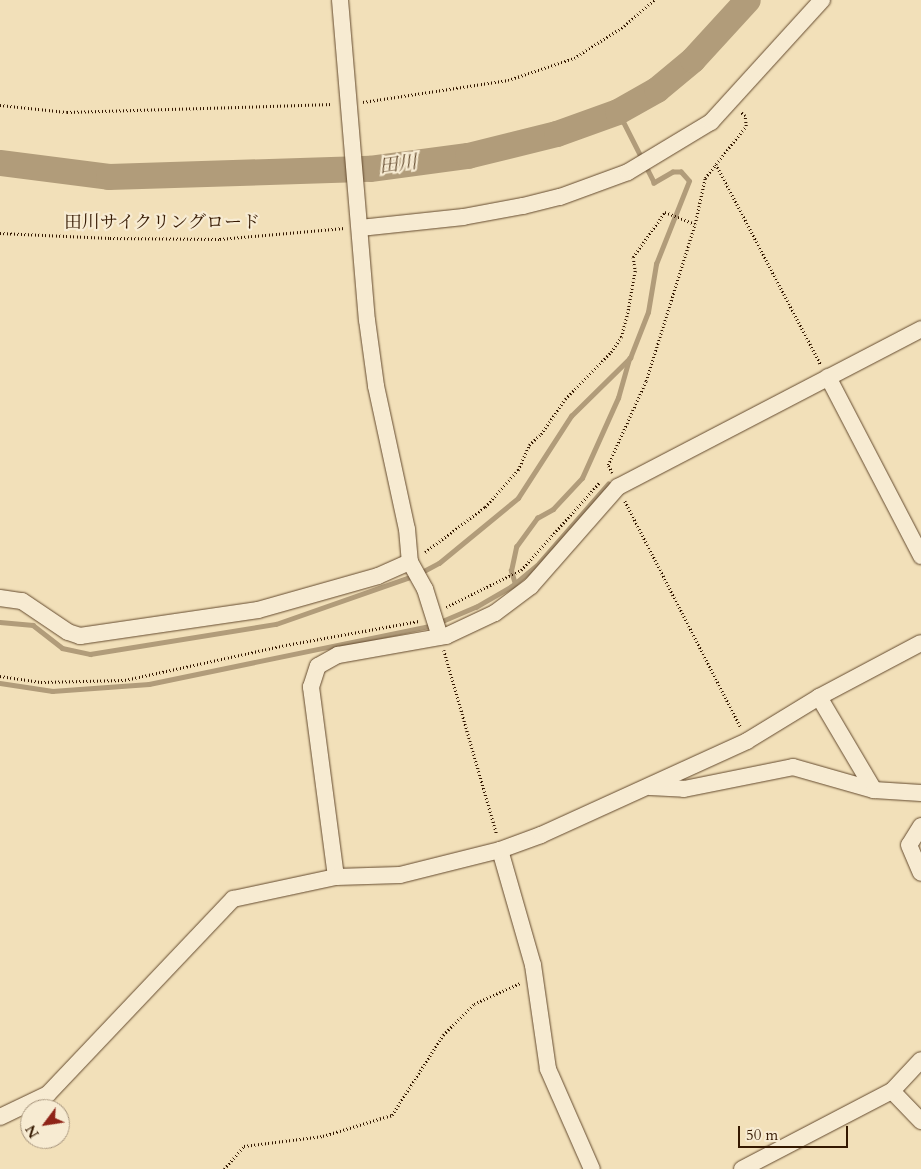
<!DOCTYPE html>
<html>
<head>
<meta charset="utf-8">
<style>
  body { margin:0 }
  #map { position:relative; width:921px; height:1169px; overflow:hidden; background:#f2e0b9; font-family:Cardo,"Noto Serif JP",serif }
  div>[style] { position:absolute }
  .stream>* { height:4.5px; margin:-2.25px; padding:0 2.25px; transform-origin:2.25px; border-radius:2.25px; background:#b19c7a }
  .river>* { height:26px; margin:-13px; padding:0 13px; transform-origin:13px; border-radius:13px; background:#b19c7a }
  .path>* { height:2.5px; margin-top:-1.25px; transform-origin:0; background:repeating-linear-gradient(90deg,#341800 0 1px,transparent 0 3.5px) }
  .roads { filter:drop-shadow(0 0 1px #644a2e) drop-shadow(0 0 1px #644a2e) }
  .minor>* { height:16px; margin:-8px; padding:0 8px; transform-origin:8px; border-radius:8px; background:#f7ebd2 }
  span { translate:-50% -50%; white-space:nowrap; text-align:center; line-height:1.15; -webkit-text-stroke:4.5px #f7ebd2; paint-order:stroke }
  .street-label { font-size:18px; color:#341800 }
  .water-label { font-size:19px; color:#664d31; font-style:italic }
  .north { position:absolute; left:20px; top:1099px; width:50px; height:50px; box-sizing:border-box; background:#f7ebd2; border:1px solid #a9977e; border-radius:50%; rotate:239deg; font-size:14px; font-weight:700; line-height:20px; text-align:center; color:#341800 }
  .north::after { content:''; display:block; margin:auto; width:18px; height:22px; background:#8f2418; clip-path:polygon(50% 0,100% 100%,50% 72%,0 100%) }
  .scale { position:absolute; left:738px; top:1126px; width:110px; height:22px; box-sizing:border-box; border:2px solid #341800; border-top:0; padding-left:6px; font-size:15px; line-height:18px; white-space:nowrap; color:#341800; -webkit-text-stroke:4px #f7ebd2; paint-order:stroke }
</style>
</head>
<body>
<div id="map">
  <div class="stream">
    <i style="left:420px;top:573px;width:21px;rotate:-28deg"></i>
    <i style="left:439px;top:563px;width:102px;rotate:-39.4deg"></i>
    <i style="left:518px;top:498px;width:98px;rotate:-57.1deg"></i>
    <i style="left:571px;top:416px;width:83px;rotate:-44.5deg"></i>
    <i style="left:630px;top:358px;width:49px;rotate:-68.6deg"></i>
    <i style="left:648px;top:312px;width:49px;rotate:-80.5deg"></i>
    <i style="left:656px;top:264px;width:89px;rotate:-68.3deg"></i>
    <i style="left:689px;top:181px;width:12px;rotate:-132deg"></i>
    <i style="left:681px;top:172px;width:8px;rotate:180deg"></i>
    <i style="left:673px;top:172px;width:22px;rotate:150deg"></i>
    <i style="left:654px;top:183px;width:80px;rotate:-116.9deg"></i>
    <i style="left:515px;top:584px;width:14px;rotate:-107deg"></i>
    <i style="left:511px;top:571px;width:25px;rotate:-78deg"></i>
    <i style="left:516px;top:547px;width:36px;rotate:-54deg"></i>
    <i style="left:537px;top:518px;width:18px;rotate:-29deg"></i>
    <i style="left:553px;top:509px;width:42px;rotate:-46.9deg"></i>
    <i style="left:582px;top:478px;width:88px;rotate:-65.8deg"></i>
    <i style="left:618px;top:398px;width:41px;rotate:-74.2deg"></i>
    <i style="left:0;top:622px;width:33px;rotate:5deg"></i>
    <i style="left:33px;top:625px;width:37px;rotate:38deg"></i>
    <i style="left:62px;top:648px;width:29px;rotate:12deg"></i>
    <i style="left:90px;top:654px;width:188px;rotate:-9.2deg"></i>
    <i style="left:276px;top:624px;width:145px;rotate:-19.3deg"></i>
    <i style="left:440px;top:622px;width:39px;rotate:-23deg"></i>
    <i style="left:476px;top:607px;width:42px;rotate:-30.3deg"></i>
    <i style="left:512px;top:586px;width:35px;rotate:-40deg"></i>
    <i style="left:539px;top:563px;width:105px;rotate:-48.9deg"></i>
    <i style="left:0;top:683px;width:53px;rotate:8.7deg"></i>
    <i style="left:52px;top:691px;width:97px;rotate:-4.1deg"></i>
    <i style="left:149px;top:684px;width:290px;rotate:-11.7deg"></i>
  </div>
  <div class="river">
    <i style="left:0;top:163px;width:110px;rotate:7.3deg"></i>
    <i style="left:109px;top:177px;width:261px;rotate:-1.8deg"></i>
    <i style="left:370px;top:169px;width:99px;rotate:-7.6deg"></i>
    <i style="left:468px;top:156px;width:92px;rotate:-13.9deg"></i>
    <i style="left:557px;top:134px;width:65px;rotate:-19.8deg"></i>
    <i style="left:618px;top:112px;width:45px;rotate:-29.4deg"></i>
    <i style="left:657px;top:90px;width:47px;rotate:-39.8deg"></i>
    <i style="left:693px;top:60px;width:81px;rotate:-47.5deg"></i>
  </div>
  <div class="path">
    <i style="left:363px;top:102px;width:147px;rotate:-8.6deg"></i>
    <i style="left:508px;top:80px;width:70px;rotate:-18.4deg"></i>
    <i style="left:574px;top:58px;width:59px;rotate:-32.6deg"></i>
    <i style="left:624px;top:26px;width:40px;rotate:-41deg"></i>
    <i style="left:0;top:105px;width:67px;rotate:6deg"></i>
    <i style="left:67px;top:112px;width:266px;rotate:-1.7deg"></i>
    <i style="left:716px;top:164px;width:227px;rotate:62.4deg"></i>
    <i style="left:0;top:233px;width:110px;rotate:2.6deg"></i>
    <i style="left:110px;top:238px;width:110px;rotate:0.5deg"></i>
    <i style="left:220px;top:239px;width:125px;rotate:-5deg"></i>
    <i style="left:612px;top:473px;width:9px;rotate:-117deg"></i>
    <i style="left:608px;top:465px;width:92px;rotate:-65.7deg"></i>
    <i style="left:646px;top:381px;width:164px;rotate:-72.7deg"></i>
    <i style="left:695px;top:224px;width:47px;rotate:-77.7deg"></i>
    <i style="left:705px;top:178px;width:66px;rotate:-51.7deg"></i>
    <i style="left:746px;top:126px;width:10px;rotate:-96deg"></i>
    <i style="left:745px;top:116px;width:6px;rotate:-141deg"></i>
    <i style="left:625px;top:501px;width:255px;rotate:62.9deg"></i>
    <i style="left:425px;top:552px;width:75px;rotate:-36.9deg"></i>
    <i style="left:485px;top:507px;width:50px;rotate:-48.3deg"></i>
    <i style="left:518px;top:470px;width:27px;rotate:-66deg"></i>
    <i style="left:529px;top:445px;width:16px;rotate:-43deg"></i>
    <i style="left:541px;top:434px;width:42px;rotate:-55.6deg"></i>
    <i style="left:565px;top:399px;width:66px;rotate:-45.6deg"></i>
    <i style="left:611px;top:352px;width:18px;rotate:-56deg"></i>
    <i style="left:621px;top:337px;width:28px;rotate:-75deg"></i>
    <i style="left:628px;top:310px;width:39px;rotate:-80deg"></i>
    <i style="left:635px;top:272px;width:15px;rotate:-98deg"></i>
    <i style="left:633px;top:257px;width:55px;rotate:-54.6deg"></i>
    <i style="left:665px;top:212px;width:32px;rotate:22deg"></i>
    <i style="left:446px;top:607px;width:84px;rotate:-26.3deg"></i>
    <i style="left:521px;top:570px;width:118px;rotate:-48.1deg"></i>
    <i style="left:444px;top:650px;width:192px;rotate:74deg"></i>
    <i style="left:0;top:676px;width:41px;rotate:8.3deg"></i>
    <i style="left:41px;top:682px;width:84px;rotate:-1.4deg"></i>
    <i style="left:125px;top:680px;width:165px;rotate:-12.3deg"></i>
    <i style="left:286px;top:645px;width:135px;rotate:-10.2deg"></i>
    <i style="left:224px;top:1169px;width:30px;rotate:-49deg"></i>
    <i style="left:244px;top:1146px;width:80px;rotate:-7.2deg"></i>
    <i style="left:323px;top:1136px;width:72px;rotate:-16.9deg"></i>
    <i style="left:392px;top:1115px;width:95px;rotate:-57.5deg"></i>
    <i style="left:443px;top:1035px;width:44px;rotate:-45deg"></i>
    <i style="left:474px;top:1004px;width:51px;rotate:-24.5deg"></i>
  </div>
  <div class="roads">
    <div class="minor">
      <i style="left:340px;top:0;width:321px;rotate:85.2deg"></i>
      <i style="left:367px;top:320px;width:67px;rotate:82.2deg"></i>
      <i style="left:376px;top:386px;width:146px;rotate:77.8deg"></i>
      <i style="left:407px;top:529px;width:33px;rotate:85deg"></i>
      <i style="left:410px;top:562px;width:31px;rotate:61deg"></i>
      <i style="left:425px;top:589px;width:50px;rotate:72.6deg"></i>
      <i style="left:360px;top:228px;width:104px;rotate:-6.1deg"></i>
      <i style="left:463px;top:217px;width:61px;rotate:-10.4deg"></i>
      <i style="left:523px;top:206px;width:38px;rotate:-14deg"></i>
      <i style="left:560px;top:197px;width:72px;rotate:-20.2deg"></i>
      <i style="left:628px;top:172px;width:97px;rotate:-31.1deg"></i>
      <i style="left:711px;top:122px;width:165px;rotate:-47.7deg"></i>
      <i style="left:828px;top:377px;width:202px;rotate:62.5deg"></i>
      <i style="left:0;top:598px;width:22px;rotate:8deg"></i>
      <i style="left:22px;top:601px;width:55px;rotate:34deg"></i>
      <i style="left:68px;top:632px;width:13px;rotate:18deg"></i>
      <i style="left:80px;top:636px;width:180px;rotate:-8.3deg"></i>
      <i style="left:258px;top:610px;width:125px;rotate:-15.8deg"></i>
      <i style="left:378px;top:576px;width:35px;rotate:-24deg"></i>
      <i style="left:819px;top:697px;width:108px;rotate:59.4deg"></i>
      <i style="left:650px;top:787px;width:34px;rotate:3deg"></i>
      <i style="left:684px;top:789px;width:111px;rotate:-11.4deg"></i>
      <i style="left:793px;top:767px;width:84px;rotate:15.9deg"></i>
      <i style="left:874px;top:790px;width:47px;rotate:3.7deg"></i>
      <i style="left:921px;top:826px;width:22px;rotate:122deg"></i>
      <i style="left:909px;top:845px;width:30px;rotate:67deg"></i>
      <i style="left:500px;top:850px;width:120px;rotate:74deg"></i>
      <i style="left:533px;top:965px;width:105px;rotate:81.8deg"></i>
      <i style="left:548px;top:1069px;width:109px;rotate:66.3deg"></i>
      <i style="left:336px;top:877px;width:192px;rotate:-97.5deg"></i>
      <i style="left:311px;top:687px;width:22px;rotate:-72deg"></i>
      <i style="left:318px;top:666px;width:23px;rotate:-29deg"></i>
      <i style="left:338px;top:655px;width:110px;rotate:-10deg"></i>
      <i style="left:446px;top:636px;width:54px;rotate:-25.1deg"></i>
      <i style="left:495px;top:613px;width:45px;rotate:-36.9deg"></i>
      <i style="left:531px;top:586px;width:132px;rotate:-48.7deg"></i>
      <i style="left:618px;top:487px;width:342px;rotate:-27.5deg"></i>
      <i style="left:892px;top:1091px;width:42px;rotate:46deg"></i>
      <i style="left:0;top:1117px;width:53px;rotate:-25.6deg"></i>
      <i style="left:48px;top:1094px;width:269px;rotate:-46.5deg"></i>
      <i style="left:233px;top:899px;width:105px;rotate:-12.1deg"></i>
      <i style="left:336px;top:877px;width:64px;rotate:-1.8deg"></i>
      <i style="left:400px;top:875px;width:103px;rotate:-14deg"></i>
      <i style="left:500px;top:850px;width:44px;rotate:-20.1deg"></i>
      <i style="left:541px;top:835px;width:226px;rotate:-24.5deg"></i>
      <i style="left:747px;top:741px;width:84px;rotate:-31.4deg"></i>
      <i style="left:819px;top:697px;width:115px;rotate:-27.9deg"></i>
      <i style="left:742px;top:1169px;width:169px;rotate:-27.5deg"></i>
      <i style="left:892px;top:1091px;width:42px;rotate:-46.9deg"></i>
    </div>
  </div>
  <div class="street-label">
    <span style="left:162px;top:223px">田川サイクリングロード</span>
  </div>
  <div class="water-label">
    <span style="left:398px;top:165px;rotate:-8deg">田川</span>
  </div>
  <div class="north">N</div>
  <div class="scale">50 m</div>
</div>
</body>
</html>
